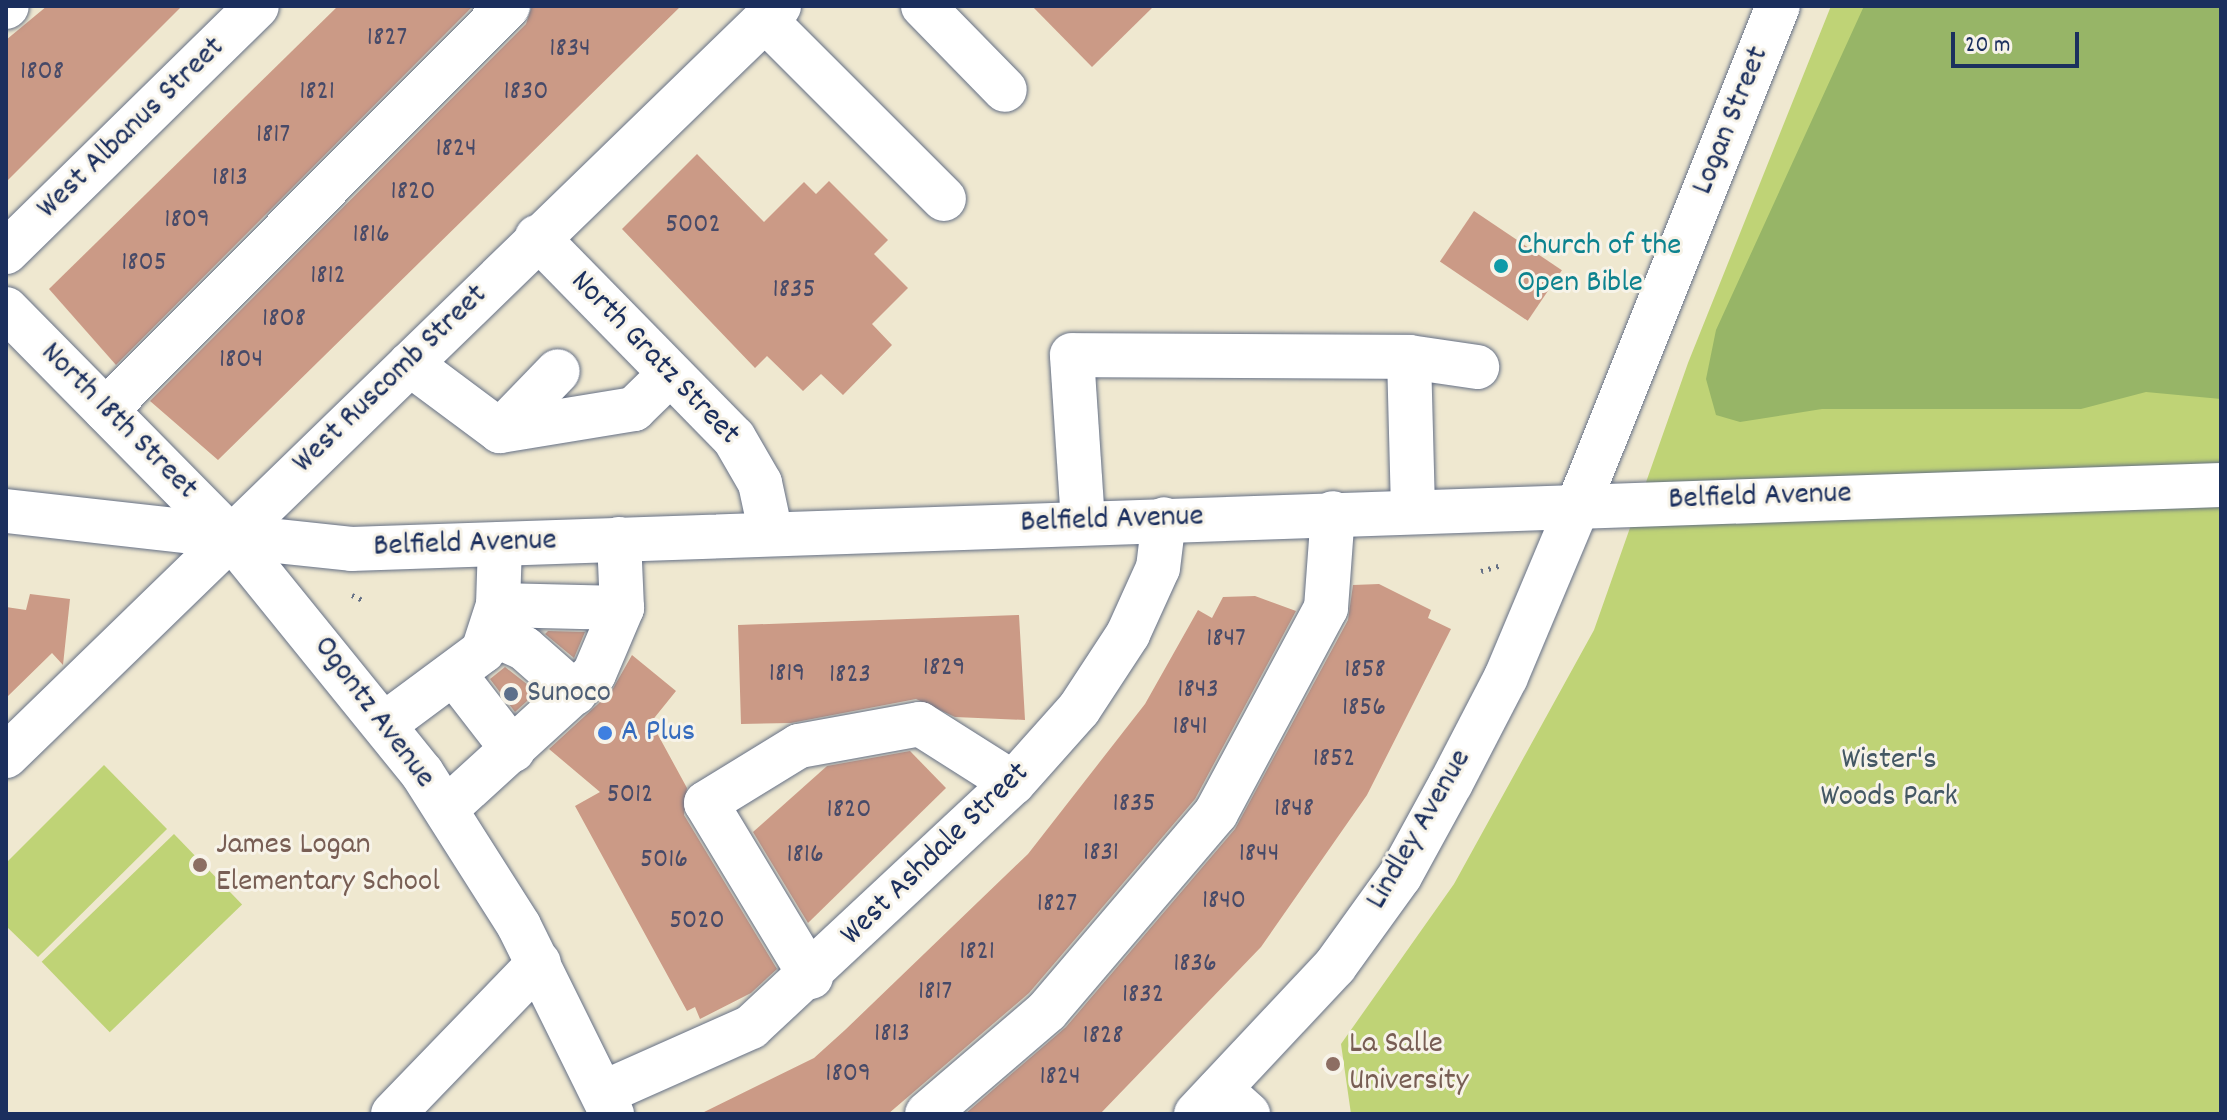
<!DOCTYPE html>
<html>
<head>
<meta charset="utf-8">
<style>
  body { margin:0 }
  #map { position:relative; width:2227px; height:1120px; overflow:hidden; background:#efe8d0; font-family:Dekko,sans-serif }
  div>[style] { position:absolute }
  .green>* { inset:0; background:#bfd376; transform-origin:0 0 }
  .forest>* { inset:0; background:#97b567 }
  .building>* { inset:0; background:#cb9a86; transform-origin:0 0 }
  .path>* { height:5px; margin-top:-2.5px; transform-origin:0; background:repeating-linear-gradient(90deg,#657086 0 2px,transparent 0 8px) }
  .roads { filter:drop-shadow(0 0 2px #657086) drop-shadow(0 0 2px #657086) }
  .minor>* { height:44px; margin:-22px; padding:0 22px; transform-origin:22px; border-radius:22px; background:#fff }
  .major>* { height:44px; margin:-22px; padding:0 22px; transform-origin:22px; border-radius:22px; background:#fff }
  .dots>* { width:22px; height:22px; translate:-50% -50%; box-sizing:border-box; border:4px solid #f7f3e8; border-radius:50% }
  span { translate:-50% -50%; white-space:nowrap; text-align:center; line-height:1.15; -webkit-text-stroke:6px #f7f3e8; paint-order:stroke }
  .number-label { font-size:28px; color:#474a68 }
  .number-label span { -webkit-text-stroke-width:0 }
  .street-label { font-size:32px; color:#1b2f5e }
  .culture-label { font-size:32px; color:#0d838f }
  .left { translate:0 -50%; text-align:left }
  .service-label { font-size:32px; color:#4e5e75 }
  .shop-label { font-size:32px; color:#366cbe }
  .park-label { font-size:32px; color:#445864 }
  .education-label { font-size:32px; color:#785e54 }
  .frame { position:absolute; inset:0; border:8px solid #1b2f5e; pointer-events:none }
  .scale { position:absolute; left:1951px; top:32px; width:128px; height:36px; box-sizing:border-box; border:4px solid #1b2f5e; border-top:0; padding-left:10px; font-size:24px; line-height:28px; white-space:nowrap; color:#1b2f5e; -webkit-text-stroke:6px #f7f3e8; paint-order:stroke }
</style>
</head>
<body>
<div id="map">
  <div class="green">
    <i style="clip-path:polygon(1831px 6px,2221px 6px,2221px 1114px,1351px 1114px,1341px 1044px,1454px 884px,1594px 630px,1688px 363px)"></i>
    <i style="clip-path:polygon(104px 765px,167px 829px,38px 957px,6px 926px,6px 863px)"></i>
    <i style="left:174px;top:834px;width:98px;height:184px;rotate:46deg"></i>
  </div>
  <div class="forest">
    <i style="clip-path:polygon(1864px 6px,2221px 6px,2221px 399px,2146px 392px,2081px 409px,1822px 409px,1740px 422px,1716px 415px,1706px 379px,1716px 330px)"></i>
  </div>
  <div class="building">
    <i style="clip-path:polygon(47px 6px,182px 6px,6px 182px,6px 40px)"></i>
    <i style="clip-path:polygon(338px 6px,473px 6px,116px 365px,49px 289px)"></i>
    <i style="clip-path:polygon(532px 6px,681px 6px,218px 460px,150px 401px,526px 24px)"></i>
    <i style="clip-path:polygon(1032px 6px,1154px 6px,1092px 67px)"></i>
    <i style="clip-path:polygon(697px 154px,764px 222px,804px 182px,816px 194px,829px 181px,888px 240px,874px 254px,908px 288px,872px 324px,892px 345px,843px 395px,821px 374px,803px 391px,767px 356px,755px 368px,622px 229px)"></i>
    <i style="left:1474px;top:211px;width:106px;height:61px;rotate:34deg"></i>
    <i style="clip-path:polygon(1379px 584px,1431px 610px,1428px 618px,1451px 629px,1367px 795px,1261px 947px,1100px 1114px,965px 1114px,1066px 1027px,1235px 829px,1348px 620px,1353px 585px)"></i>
    <i style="clip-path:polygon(30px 594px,70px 599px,63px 665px,52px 653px,6px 698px,6px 607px,26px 610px)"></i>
    <i style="clip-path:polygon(1255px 596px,1296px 611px,1195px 799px,1029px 993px,888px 1114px,700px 1114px,814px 1058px,845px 1030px,1028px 854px,1145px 704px,1198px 610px,1212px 618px,1223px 597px)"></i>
    <i style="clip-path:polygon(1019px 615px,1025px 720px,955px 717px,916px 699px,791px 723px,741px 724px,738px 625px)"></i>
    <i style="clip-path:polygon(548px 631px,585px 632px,574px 658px,545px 634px)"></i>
    <i style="clip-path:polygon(632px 655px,676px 691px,651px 722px,687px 788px,684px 815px,777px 969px,751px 993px,700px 1019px,695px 1007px,687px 1011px,575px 806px,600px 792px,549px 749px,611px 692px)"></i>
    <i style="clip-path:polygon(505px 667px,537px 692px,515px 712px,490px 679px)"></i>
    <i style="clip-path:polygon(910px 751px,946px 788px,808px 923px,753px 832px,827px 766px)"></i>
  </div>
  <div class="path">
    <i style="left:1481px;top:571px;width:22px;rotate:-16deg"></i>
    <i style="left:352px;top:595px;width:14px;rotate:25deg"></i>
  </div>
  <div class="roads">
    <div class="minor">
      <i style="left:923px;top:6px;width:117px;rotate:45.7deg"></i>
      <i style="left:6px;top:7px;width:1px;rotate:-45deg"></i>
      <i style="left:765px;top:20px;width:253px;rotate:45deg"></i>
      <i style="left:537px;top:237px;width:281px;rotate:45.6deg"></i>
      <i style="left:734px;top:438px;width:52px;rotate:60deg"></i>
      <i style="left:760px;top:483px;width:52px;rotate:77.8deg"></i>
      <i style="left:6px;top:252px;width:351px;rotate:-44.4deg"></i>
      <i style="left:6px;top:309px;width:319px;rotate:45.4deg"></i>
      <i style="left:410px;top:364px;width:112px;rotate:36.7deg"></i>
      <i style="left:500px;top:431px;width:136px;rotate:-9.3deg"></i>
      <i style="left:634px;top:409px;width:49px;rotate:-44.2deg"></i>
      <i style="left:106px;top:410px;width:570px;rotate:-45.14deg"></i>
      <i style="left:500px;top:431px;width:83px;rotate:-46deg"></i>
      <i style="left:1413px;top:509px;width:152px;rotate:-91.5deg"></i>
      <i style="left:1409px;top:357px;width:69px;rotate:8.4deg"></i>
      <i style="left:1083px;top:522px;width:167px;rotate:-93.8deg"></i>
      <i style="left:1072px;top:355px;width:337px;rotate:0.3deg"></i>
      <i style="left:230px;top:536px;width:122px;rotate:6.1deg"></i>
      <i style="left:351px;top:549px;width:1871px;rotate:-1.96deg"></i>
      <i style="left:498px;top:605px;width:124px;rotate:1.4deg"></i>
      <i style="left:492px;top:634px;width:35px;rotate:24deg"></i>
      <i style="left:524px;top:648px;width:68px;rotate:41.4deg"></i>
      <i style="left:455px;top:675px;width:95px;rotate:52.3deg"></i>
      <i style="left:386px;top:723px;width:121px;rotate:-36.6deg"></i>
      <i style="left:483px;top:651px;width:48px;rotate:-71.9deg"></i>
      <i style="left:498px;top:605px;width:61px;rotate:-88.1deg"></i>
      <i style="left:6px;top:756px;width:1077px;rotate:-44.13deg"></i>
      <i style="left:446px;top:809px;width:200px;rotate:-42.4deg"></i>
      <i style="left:594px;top:674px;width:72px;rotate:-67deg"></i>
      <i style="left:622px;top:608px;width:69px;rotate:-92.5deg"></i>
      <i style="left:811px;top:977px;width:203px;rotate:-121.1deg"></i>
      <i style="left:706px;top:803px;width:109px;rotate:-31.5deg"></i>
      <i style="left:799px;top:746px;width:123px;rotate:-10.3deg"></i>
      <i style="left:920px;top:724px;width:110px;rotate:32.4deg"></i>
      <i style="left:1220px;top:1089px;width:38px;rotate:42deg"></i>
      <i style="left:603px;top:1093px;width:162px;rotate:-24deg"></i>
      <i style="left:751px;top:1027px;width:358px;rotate:-43deg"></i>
      <i style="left:1013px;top:783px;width:99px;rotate:-48.3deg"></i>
      <i style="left:1079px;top:709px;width:90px;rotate:-56.8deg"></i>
      <i style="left:1128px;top:634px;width:72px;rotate:-65.6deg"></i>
      <i style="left:1158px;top:568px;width:49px;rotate:-83deg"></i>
      <i style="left:393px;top:1114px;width:210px;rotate:-46deg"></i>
      <i style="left:927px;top:1114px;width:158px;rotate:-40.6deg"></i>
      <i style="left:1047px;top:1011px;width:260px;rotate:-49.5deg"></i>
      <i style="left:1216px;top:813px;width:233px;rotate:-61.8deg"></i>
      <i style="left:1326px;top:608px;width:95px;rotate:-85.8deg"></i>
      <i style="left:1196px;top:1114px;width:203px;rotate:-46.8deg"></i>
      <i style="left:1335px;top:966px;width:111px;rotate:-54.2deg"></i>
      <i style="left:1400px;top:876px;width:106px;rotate:-61.3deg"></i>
      <i style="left:1451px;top:783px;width:119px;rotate:-62.6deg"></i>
      <i style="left:1506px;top:677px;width:189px;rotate:-67.2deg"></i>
      <i style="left:1579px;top:503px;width:535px;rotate:-68.18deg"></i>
    </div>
    <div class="major">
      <i style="left:6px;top:511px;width:225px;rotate:6.4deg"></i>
      <i style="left:230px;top:536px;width:305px;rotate:51deg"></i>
      <i style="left:422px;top:773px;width:181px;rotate:57.6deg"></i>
      <i style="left:519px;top:926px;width:210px;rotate:63.7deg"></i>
    </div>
  </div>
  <div class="dots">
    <i style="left:1501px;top:266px;background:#0f9aa8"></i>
    <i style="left:511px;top:694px;background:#5c6f8a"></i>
    <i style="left:605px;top:733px;background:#3f7fe0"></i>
    <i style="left:200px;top:865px;background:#8d6e63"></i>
    <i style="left:1333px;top:1064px;background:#8d6e63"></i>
  </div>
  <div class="number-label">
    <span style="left:387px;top:39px">1827</span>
    <span style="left:570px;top:50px">1834</span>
    <span style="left:42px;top:73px">1808</span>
    <span style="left:317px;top:93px">1821</span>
    <span style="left:526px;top:93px">1830</span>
    <span style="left:273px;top:136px">1817</span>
    <span style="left:456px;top:150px">1824</span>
    <span style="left:230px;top:179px">1813</span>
    <span style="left:413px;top:193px">1820</span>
    <span style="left:187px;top:221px">1809</span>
    <span style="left:693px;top:226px">5002</span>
    <span style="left:371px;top:236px">1816</span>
    <span style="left:144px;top:264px">1805</span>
    <span style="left:328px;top:277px">1812</span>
    <span style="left:794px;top:291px">1835</span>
    <span style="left:284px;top:320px">1808</span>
    <span style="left:241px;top:361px">1804</span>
    <span style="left:1226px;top:640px">1847</span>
    <span style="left:944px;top:669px">1829</span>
    <span style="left:1365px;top:671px">1858</span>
    <span style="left:787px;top:675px">1819</span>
    <span style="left:850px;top:676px">1823</span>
    <span style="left:1198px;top:691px">1843</span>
    <span style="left:1364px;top:709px">1856</span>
    <span style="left:1190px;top:728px">1841</span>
    <span style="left:1334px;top:760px">1852</span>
    <span style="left:630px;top:796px">5012</span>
    <span style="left:1134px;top:805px">1835</span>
    <span style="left:1294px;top:810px">1848</span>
    <span style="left:849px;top:811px">1820</span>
    <span style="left:1101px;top:854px">1831</span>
    <span style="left:1259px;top:855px">1844</span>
    <span style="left:805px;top:856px">1816</span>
    <span style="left:664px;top:861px">5016</span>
    <span style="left:1224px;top:902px">1840</span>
    <span style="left:1057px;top:905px">1827</span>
    <span style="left:697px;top:922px">5020</span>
    <span style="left:977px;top:953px">1821</span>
    <span style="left:1195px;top:965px">1836</span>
    <span style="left:935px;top:993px">1817</span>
    <span style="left:1143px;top:996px">1832</span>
    <span style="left:892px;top:1035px">1813</span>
    <span style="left:1103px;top:1037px">1828</span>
    <span style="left:848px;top:1075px">1809</span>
    <span style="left:1060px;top:1078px">1824</span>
  </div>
  <div class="street-label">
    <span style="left:1732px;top:121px;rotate:-68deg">Logan Street</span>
    <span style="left:132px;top:129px;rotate:-44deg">West Albanus Street</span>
    <span style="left:654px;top:359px;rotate:46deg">North Gratz Street</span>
    <span style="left:391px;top:380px;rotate:-44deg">West Ruscomb Street</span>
    <span style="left:118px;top:422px;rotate:45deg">North 18th Street</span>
    <span style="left:1760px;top:498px;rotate:-2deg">Belfield Avenue</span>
    <span style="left:1112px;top:521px;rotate:-2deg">Belfield Avenue</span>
    <span style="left:465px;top:545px;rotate:-2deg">Belfield Avenue</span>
    <span style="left:373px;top:713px;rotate:53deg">Ogontz Avenue</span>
    <span style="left:1420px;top:830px;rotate:-60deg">Lindley Avenue</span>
    <span style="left:936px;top:855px;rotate:-44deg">West Ashdale Street</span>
  </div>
  <div class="culture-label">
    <span class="left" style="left:1517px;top:266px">Church of the<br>Open Bible</span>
  </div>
  <div class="service-label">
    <span class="left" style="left:527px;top:694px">Sunoco</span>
  </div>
  <div class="shop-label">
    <span class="left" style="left:621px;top:733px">A Plus</span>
  </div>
  <div class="park-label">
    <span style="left:1889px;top:780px">Wister's<br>Woods Park</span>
  </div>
  <div class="education-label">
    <span class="left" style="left:216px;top:865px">James Logan<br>Elementary School</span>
    <span class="left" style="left:1349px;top:1064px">La Salle<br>University</span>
  </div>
  <div class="frame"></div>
  <div class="scale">20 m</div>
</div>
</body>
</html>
